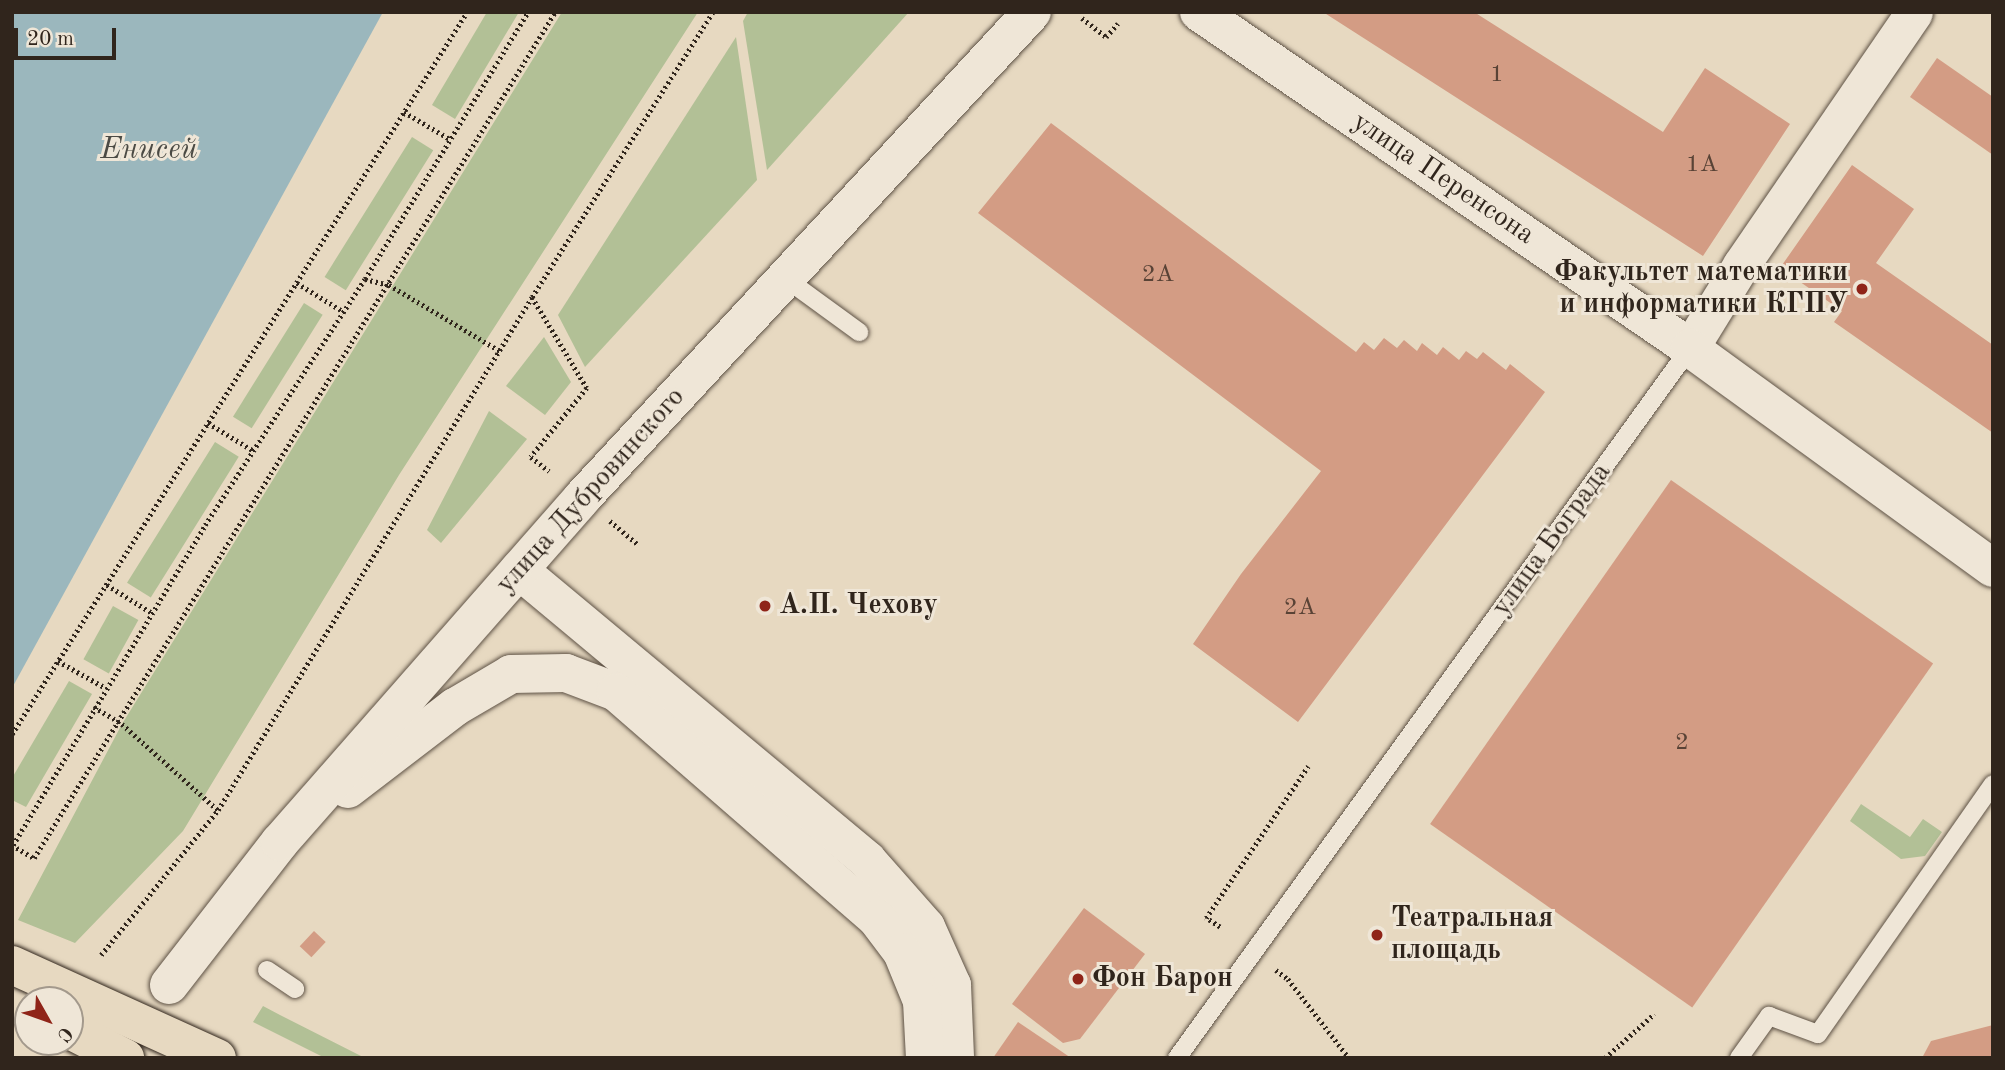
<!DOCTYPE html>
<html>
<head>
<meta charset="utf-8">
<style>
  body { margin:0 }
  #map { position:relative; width:2005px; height:1070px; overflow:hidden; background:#e7d9c1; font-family:"Old Standard TT",serif }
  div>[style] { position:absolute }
  .green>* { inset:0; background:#b2c096; transform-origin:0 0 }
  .water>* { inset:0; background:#9bb7bd }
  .building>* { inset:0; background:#d39c84; transform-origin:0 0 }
  .path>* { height:4.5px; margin-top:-2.25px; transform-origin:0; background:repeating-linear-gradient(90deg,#30251c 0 2px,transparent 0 5.5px) }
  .roads { filter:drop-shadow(0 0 2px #5e5245) drop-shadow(0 0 2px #5e5245) }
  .service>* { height:18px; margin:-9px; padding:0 9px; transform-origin:9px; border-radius:9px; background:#efe6d7 }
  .minor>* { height:37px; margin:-18.5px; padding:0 18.5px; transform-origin:18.5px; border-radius:18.5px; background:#efe6d7 }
  .tertiary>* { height:38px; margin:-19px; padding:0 19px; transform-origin:19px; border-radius:19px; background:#efe6d7 }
  .secondary>* { height:38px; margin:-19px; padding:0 19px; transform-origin:19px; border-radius:19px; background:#efe6d7 }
  .trunk>* { height:38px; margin:-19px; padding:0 19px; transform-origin:19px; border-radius:19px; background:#e7d9c1 }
  .bridges { filter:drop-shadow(0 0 2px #30251c) drop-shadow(0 0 2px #30251c) }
  .trunk-bridge>* { height:38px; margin:-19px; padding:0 19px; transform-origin:19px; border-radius:19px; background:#e7d9c1 }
  .dots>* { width:19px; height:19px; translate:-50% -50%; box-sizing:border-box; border:4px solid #efe6d7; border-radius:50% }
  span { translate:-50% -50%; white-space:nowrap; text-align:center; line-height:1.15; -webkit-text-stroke:6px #efe6d7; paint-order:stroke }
  .number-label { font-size:24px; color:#594336 }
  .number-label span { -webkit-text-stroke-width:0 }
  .street-label { font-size:28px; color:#30251c }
  .poi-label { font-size:28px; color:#30251c; font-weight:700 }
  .right { translate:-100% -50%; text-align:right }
  .left { translate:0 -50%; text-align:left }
  .water-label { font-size:30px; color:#4b4a44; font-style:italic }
  .frame { position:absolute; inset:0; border:14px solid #30251c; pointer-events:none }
  .north { position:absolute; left:14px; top:986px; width:70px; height:70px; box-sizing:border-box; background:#efe6d7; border:2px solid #a3998c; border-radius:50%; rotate:130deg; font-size:19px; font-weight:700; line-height:28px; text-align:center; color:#30251c }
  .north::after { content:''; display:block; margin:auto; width:24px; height:32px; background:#8f2418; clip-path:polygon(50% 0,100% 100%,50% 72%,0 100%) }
  .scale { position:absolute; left:14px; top:28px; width:102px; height:32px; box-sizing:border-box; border:4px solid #30251c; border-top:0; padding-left:9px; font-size:21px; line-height:24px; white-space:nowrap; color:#30251c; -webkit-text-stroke:5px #efe6d7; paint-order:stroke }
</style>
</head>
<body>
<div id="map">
  <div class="green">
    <i style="clip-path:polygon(487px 12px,519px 12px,455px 119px,432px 105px)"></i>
    <i style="clip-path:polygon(562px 12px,698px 12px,399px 475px,183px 831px,75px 943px,18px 920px,122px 724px)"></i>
    <i style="clip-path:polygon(748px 12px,909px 12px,767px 170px,743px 21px)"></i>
    <i style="clip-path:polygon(736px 37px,757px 180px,585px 367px,558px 315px)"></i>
    <i style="left:412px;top:137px;width:25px;height:165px;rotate:32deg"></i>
    <i style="left:304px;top:303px;width:22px;height:134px;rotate:32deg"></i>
    <i style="clip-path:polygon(544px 337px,571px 382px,545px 415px,506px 386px)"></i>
    <i style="clip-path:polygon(489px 411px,527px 439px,441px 543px,427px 530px)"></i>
    <i style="left:215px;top:442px;width:28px;height:166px;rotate:32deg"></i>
    <i style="left:113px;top:606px;width:29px;height:61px;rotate:29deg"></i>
    <i style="clip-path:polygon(69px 681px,92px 694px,26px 807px,12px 800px,12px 778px)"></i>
    <i style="clip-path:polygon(1861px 804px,1910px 837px,1923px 819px,1942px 832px,1925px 856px,1901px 859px,1850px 821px)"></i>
    <i style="clip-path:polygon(263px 1006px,280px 1015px,365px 1058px,325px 1058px,253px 1022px)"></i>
  </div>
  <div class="water">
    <i style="clip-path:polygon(12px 12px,383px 12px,12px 688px)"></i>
  </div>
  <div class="building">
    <i style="clip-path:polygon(1323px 12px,1474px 12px,1663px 132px,1705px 68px,1790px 124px,1703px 256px)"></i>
    <i style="clip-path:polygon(1937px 58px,1993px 97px,1993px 155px,1910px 97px)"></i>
    <i style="clip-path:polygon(1051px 123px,1356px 352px,1364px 342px,1374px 350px,1384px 338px,1397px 348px,1404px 340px,1417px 351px,1422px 343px,1437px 355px,1443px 347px,1459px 360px,1466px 351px,1477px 359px,1483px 352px,1506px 370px,1510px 364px,1545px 392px,1298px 722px,1193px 644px,1241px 574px,1321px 471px,978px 213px)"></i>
    <i style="clip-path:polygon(1852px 165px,1914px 209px,1876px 263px,1993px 345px,1993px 433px,1834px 322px,1842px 311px,1780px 268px)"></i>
    <i style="left:1671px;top:480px;width:320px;height:420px;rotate:35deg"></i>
    <i style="clip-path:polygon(1084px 908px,1145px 954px,1080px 1039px,1063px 1043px,1012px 1004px)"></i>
    <i style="left:314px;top:931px;width:16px;height:21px;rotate:43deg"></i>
    <i style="clip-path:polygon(1018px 1022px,1058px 1049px,1071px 1058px,993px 1058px)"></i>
    <i style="clip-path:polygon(1993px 1025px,1993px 1058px,1922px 1058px,1931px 1041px)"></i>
  </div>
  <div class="path">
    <i style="left:1082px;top:18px;width:31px;rotate:38deg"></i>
    <i style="left:1106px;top:37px;width:18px;rotate:-49deg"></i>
    <i style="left:404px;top:112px;width:53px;rotate:30.4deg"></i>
    <i style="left:365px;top:279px;width:25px;rotate:14deg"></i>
    <i style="left:389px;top:285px;width:129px;rotate:30.7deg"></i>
    <i style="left:297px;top:283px;width:55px;rotate:31.7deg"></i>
    <i style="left:532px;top:297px;width:106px;rotate:58.9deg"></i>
    <i style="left:587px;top:388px;width:89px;rotate:129.1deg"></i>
    <i style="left:531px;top:457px;width:23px;rotate:38deg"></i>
    <i style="left:208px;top:423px;width:54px;rotate:31.3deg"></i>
    <i style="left:610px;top:521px;width:38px;rotate:40deg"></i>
    <i style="left:107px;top:585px;width:53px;rotate:31.9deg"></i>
    <i style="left:58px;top:661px;width:55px;rotate:29.4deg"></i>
    <i style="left:94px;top:707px;width:33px;rotate:31deg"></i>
    <i style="left:122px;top:724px;width:129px;rotate:41.9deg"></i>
    <i style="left:12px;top:734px;width:853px;rotate:-57.78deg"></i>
    <i style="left:12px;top:845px;width:26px;rotate:31deg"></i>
    <i style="left:34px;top:858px;width:994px;rotate:-58.37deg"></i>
    <i style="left:13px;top:845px;width:373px;rotate:-59deg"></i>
    <i style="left:205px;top:525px;width:293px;rotate:-57deg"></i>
    <i style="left:365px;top:279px;width:313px;rotate:-58.6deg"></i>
    <i style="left:1220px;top:927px;width:17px;rotate:-147deg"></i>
    <i style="left:1206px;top:918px;width:183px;rotate:-56.1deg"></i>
    <i style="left:101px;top:955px;width:186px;rotate:-51.1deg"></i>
    <i style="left:218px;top:810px;width:601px;rotate:-58.53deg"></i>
    <i style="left:532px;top:297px;width:338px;rotate:-57.6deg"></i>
    <i style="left:1276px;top:970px;width:15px;rotate:37deg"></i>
    <i style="left:1288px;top:979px;width:100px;rotate:52.3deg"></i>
    <i style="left:1605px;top:1058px;width:66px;rotate:-41.9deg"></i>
  </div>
  <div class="roads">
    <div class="service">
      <i style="left:785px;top:278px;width:92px;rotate:36.1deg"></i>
      <i style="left:267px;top:970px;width:34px;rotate:34deg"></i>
      <i style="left:1177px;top:1058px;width:876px;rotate:-54.15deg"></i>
      <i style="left:1739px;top:1058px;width:52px;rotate:-54.5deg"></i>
      <i style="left:1769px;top:1016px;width:52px;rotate:20.2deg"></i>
      <i style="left:1818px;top:1034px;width:305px;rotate:-55deg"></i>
    </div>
    <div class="minor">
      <i style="left:1690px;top:348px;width:97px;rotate:-58.4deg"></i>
      <i style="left:1741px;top:265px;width:306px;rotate:-55.6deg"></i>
    </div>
    <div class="tertiary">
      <i style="left:1199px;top:12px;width:595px;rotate:34.38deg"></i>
      <i style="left:1690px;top:348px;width:374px;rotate:36deg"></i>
    </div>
    <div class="secondary">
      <i style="left:519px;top:570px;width:453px;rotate:39.8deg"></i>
      <i style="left:867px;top:860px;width:89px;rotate:48.6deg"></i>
      <i style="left:926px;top:927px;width:64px;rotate:65.9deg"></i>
      <i style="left:952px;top:985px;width:73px;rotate:87.6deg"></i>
      <i style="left:348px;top:789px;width:135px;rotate:-37.5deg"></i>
      <i style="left:455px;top:707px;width:65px;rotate:-30.5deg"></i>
      <i style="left:511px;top:674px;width:55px;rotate:-1deg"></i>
      <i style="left:566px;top:673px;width:53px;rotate:20.8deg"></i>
      <i style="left:616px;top:692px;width:346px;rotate:41deg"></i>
      <i style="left:877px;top:919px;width:41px;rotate:52.9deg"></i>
      <i style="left:902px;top:952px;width:53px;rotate:67.8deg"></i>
      <i style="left:922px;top:1001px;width:57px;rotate:87deg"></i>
      <i style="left:169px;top:985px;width:181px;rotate:-52.2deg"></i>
      <i style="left:280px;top:842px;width:458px;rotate:-48.7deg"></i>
      <i style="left:582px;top:498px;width:662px;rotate:-47.2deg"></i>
    </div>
    <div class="trunk">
      <i style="left:12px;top:1001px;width:18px;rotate:27deg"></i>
    </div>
  </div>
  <div class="bridges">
    <div class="trunk-bridge">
      <i style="left:12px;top:965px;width:225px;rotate:24.4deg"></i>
      <i style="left:70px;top:1030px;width:62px;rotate:27deg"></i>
    </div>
  </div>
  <div class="dots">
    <i style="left:1862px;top:289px;background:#8f2418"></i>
    <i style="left:765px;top:606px;background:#8f2418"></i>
    <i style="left:1377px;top:935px;background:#8f2418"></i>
    <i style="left:1078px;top:979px;background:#8f2418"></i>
  </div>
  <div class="number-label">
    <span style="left:1497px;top:76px">1</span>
    <span style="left:1702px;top:166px">1А</span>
    <span style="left:1158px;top:276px">2А</span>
    <span style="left:1300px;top:609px">2А</span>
    <span style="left:1682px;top:744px">2</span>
  </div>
  <div class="street-label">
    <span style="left:1443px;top:179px;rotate:34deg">улица Перенсона</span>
    <span style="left:591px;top:491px;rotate:-48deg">улица Дубровинского</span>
    <span style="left:1552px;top:540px;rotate:-54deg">улица Бограда</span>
  </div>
  <div class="poi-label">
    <span class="right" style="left:1848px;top:289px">Факультет математики<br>и информатики КГПУ</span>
    <span class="left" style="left:779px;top:606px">А.П. Чехову</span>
    <span class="left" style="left:1391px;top:935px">Театральная<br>площадь</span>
    <span class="left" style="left:1092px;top:979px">Фон Барон</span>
  </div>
  <div class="water-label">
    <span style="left:149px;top:150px">Енисей</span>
  </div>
  <div class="frame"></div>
  <div class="north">С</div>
  <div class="scale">20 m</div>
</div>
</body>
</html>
